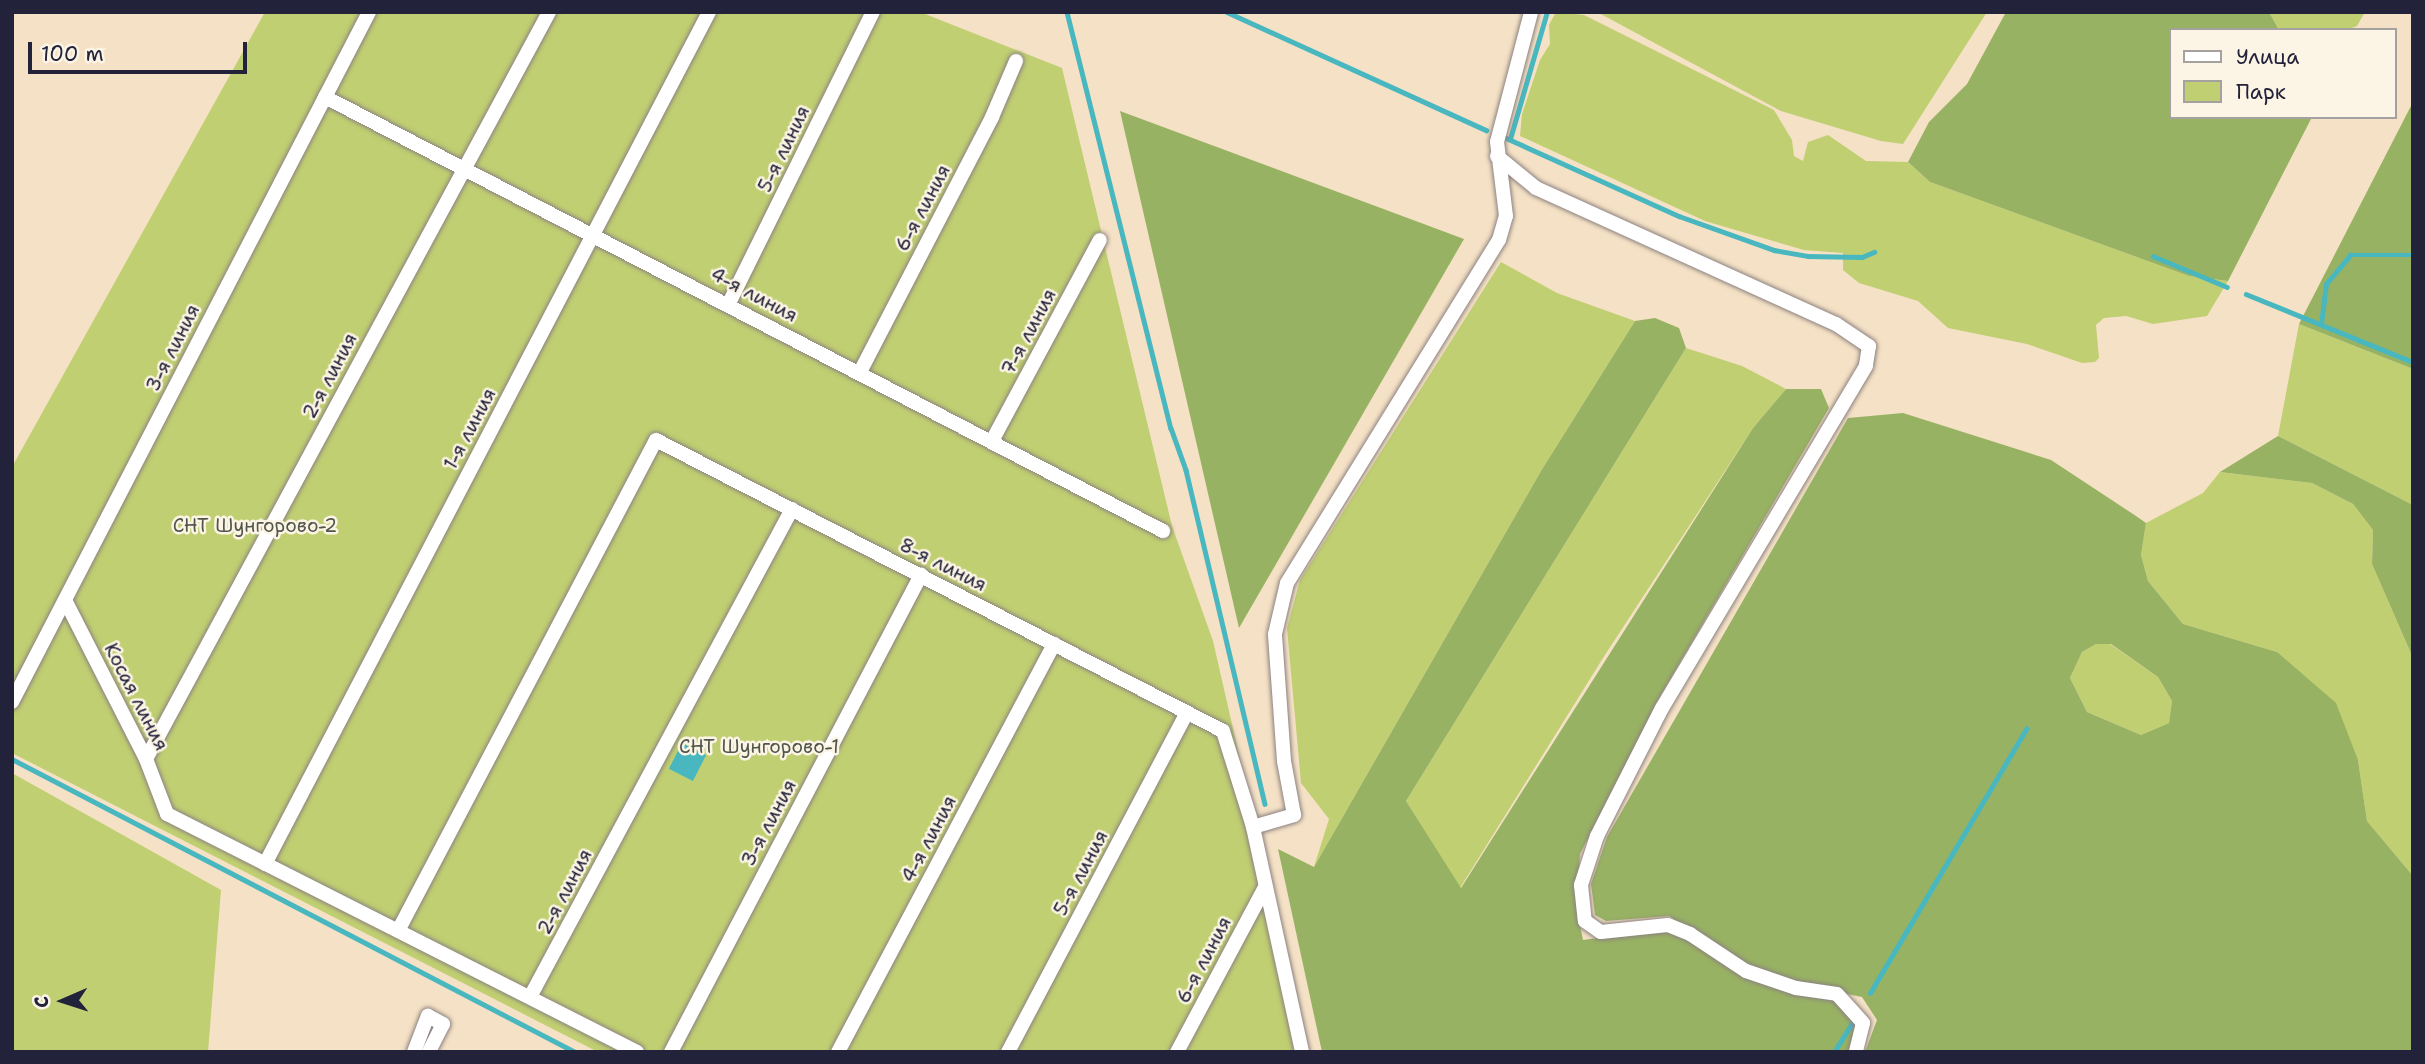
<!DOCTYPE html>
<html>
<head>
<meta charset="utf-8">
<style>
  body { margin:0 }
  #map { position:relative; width:2425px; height:1064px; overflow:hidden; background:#f5e1c5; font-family:"Shantell Sans",sans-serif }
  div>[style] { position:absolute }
  .green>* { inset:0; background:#c0cf71 }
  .forest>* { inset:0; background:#98b263 }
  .water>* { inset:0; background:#48b7bf; transform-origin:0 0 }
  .stream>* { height:4.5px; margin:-2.25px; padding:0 2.25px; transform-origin:2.25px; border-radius:2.25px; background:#48b7bf }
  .roads { filter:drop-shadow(0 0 2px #8c8280) drop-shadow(0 0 2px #8c8280) }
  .minor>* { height:14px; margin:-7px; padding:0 7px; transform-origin:7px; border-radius:7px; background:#fff }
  span { translate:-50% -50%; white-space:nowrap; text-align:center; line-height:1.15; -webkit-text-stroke:5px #fcf5e5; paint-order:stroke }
  .street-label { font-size:19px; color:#22223b }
  .park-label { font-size:19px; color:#51564b }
  .frame { position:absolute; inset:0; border:14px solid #22223b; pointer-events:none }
  .legend { position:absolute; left:2169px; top:28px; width:228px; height:91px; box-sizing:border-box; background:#fcf5e5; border:2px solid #a5a1a1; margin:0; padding:9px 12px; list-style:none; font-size:21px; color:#22223b }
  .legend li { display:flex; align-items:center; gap:14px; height:35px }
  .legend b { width:35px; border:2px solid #a5a1a1 }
  .north { position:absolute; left:28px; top:966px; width:70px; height:70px; -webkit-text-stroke:5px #fcf5e5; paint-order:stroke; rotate:267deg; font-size:19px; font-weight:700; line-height:28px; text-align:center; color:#22223b }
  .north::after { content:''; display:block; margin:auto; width:24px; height:32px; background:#22223b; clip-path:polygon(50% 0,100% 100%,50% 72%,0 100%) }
  .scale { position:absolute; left:28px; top:42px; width:219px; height:32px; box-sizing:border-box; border:4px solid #22223b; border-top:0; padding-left:9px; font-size:21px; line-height:24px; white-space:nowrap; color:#22223b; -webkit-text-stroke:5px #fcf5e5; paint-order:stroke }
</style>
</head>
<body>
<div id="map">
  <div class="green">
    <i style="clip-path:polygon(265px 12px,920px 12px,1062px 68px,1172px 526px,1213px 641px,1307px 1052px,598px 1052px,12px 753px,12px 467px)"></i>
    <i style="clip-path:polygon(1556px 12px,1584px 15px,1774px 110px,1792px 140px,1794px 156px,1803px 161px,1808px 142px,1828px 135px,1866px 161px,1908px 162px,1930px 182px,2189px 276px,2228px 281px,2207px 316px,2153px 324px,2126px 316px,2104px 318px,2096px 325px,2099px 358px,2095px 362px,2082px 363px,2027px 344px,1948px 328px,1918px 301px,1859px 283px,1843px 270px,1843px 253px,1804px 250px,1705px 221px,1520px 136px,1522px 114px,1540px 60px,1550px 44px,1549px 25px)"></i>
    <i style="clip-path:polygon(1597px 12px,1987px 12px,1903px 144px,1881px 141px,1781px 111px)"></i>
    <i style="clip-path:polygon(2269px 12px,2365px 12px,2357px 26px,2347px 30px,2279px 30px)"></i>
    <i style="clip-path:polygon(1501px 262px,1557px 293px,1635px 321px,1541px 471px,1314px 867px,1329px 819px,1301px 783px,1287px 628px,1300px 580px)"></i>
    <i style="clip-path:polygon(2299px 324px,2413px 369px,2413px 505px,2278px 436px)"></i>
    <i style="clip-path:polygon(1686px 348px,1742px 366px,1786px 389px,1753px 428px,1603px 658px,1460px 888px,1406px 801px)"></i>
    <i style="clip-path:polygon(2220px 472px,2312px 483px,2353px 504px,2373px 530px,2372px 564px,2413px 658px,2413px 876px,2367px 821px,2358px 760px,2277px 652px,2183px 624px,2148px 581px,2141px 555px,2146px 523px,2203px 493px)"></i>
    <i style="clip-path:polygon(2096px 644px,2110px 644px,2158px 677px,2172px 701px,2169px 723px,2141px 735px,2087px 712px,2070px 678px,2082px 652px)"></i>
    <i style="clip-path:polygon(12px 773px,221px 890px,208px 1052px,12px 1052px)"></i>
  </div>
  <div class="forest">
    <i style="clip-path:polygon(2006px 12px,2269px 12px,2279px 30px,2171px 30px,2171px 117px,2312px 117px,2228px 281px,2189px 276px,1930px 182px,1908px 162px,1929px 122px,1967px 84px)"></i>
    <i style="clip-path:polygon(2413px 102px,2413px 369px,2299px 324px)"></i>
    <i style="clip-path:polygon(1120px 111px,1464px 239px,1239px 628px)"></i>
    <i style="clip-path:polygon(1655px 318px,1679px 328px,1686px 348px,1406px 801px,1461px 888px,1753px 428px,1786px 389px,1821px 389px,1829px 408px,1658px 700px,1580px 854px,1576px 905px,1583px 940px,1668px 928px,1724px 961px,1836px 997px,1860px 1024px,1852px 1052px,1322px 1052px,1278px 849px,1314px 867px,1541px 471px,1635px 321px)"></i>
    <i style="clip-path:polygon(evenodd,1903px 413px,2051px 460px,2136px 516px,2146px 523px,2141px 555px,2148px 581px,2183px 624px,2277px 652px,2336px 703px,2358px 760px,2367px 821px,2413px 876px,2413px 1052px,1865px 1052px,1877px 1020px,1862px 997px,1797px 984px,1748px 967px,1669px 916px,1606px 921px,1595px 915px,1591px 884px,1607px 837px,1848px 418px,1903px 413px,2096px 644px,2111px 644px,2158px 677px,2172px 701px,2169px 723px,2141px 735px,2087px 712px,2070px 678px,2082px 652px,2096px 644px)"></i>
    <i style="clip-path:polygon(2278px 436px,2413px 505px,2413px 658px,2372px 564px,2373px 530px,2353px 504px,2312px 483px,2220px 472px)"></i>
  </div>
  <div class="water">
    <i style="left:682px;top:743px;width:27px;height:29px;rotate:27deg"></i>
  </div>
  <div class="stream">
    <i style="left:1067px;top:12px;width:429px;rotate:76deg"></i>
    <i style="left:1171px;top:428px;width:45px;rotate:70.3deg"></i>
    <i style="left:1186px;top:470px;width:343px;rotate:76.7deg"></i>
    <i style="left:1227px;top:12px;width:285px;rotate:24.5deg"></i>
    <i style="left:1504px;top:137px;width:192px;rotate:24.3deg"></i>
    <i style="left:1679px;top:216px;width:101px;rotate:19.7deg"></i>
    <i style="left:1774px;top:250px;width:35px;rotate:10deg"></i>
    <i style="left:1808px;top:256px;width:54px;rotate:1.1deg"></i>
    <i style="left:1862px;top:257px;width:13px;rotate:-23deg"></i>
    <i style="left:1510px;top:139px;width:132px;rotate:-73.8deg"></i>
    <i style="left:2153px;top:256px;width:80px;rotate:22.7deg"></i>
    <i style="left:2246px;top:294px;width:180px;rotate:22.2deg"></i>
    <i style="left:2321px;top:324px;width:40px;rotate:-82.9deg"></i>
    <i style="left:2326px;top:284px;width:38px;rotate:-50deg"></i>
    <i style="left:2350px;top:255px;width:63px"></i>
    <i style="left:12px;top:759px;width:635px;rotate:27.49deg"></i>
    <i style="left:1870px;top:993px;width:307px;rotate:-59.4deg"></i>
    <i style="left:1834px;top:1052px;width:34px;rotate:-58deg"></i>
  </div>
  <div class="roads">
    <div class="minor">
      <i style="left:325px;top:97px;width:944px;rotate:27.38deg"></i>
      <i style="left:1497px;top:156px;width:50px;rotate:39.4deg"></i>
      <i style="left:1536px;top:188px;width:329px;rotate:24.4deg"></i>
      <i style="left:1836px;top:324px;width:40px;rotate:34deg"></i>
      <i style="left:1869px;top:346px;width:20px;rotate:99deg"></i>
      <i style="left:1866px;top:366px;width:398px;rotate:120.8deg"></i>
      <i style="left:1662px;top:708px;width:144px;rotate:116.9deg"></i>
      <i style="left:1597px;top:836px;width:52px;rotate:108.1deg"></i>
      <i style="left:1581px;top:885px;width:36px;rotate:84deg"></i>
      <i style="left:1585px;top:921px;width:19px;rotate:35deg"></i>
      <i style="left:1601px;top:932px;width:67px;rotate:-6deg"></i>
      <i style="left:1668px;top:925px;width:24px;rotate:22deg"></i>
      <i style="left:1690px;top:934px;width:67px;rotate:33.5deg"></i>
      <i style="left:1746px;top:971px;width:53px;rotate:18.8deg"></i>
      <i style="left:1796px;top:988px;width:41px;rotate:8.3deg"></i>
      <i style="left:1837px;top:994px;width:39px;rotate:48deg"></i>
      <i style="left:1863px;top:1023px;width:30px;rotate:104deg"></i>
      <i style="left:729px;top:303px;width:325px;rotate:-63.7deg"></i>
      <i style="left:860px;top:372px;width:287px;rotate:-62.6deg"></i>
      <i style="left:992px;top:117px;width:61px;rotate:-66.8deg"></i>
      <i style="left:992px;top:441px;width:228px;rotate:-61.8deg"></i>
      <i style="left:65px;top:600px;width:178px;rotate:63deg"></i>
      <i style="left:146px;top:759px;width:59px;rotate:69.1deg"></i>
      <i style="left:167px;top:814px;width:527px;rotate:26.86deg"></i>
      <i style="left:12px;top:702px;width:777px;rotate:-62.64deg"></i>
      <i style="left:146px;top:759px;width:849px;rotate:-61.65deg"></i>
      <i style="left:1253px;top:827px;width:43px;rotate:-16.3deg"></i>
      <i style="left:1294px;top:815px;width:55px;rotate:-100.5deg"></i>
      <i style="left:1284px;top:761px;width:127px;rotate:-94.1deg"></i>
      <i style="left:1275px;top:634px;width:52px;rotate:-76.8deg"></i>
      <i style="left:1287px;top:583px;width:403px;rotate:-58.3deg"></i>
      <i style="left:1499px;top:240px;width:25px;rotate:-74deg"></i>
      <i style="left:1506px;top:216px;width:75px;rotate:-96.9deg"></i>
      <i style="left:1497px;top:142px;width:134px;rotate:-75.3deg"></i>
      <i style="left:265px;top:864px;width:961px;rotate:-62.47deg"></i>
      <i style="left:399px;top:929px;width:552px;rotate:-62.28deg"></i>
      <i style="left:656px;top:440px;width:637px;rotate:27.17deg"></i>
      <i style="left:1223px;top:731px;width:101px;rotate:72.6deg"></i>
      <i style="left:1253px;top:827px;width:230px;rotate:77.7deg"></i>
      <i style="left:530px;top:997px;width:554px;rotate:-61.77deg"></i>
      <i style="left:414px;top:1052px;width:39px;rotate:-69deg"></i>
      <i style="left:428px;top:1016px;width:17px;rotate:28deg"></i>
      <i style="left:443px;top:1024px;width:31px;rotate:117deg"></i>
      <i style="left:671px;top:1052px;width:539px;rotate:-62.34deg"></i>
      <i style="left:838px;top:1052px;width:462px;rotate:-62.1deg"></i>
      <i style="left:1008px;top:1052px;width:384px;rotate:-62.2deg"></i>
      <i style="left:1177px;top:1052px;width:187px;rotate:-61.9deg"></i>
    </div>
  </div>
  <div class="street-label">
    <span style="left:784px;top:149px;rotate:-64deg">5-я линия</span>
    <span style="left:923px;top:208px;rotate:-62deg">6-я линия</span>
    <span style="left:754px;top:295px;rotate:28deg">4-я линия</span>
    <span style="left:1029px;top:332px;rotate:-62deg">7-я линия</span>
    <span style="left:173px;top:348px;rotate:-63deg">3-я линия</span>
    <span style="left:330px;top:376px;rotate:-62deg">2-я линия</span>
    <span style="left:470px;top:429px;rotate:-62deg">1-я линия</span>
    <span style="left:943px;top:565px;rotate:27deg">8-я линия</span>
    <span style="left:136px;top:697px;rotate:63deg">Косая линия</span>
    <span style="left:769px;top:823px;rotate:-62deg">3-я линия</span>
    <span style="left:929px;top:839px;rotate:-62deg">4-я линия</span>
    <span style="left:1081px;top:873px;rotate:-62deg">5-я линия</span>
    <span style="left:565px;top:892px;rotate:-62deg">2-я линия</span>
    <span style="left:1204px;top:960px;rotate:-62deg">6-я линия</span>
  </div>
  <div class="park-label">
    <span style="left:255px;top:526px">СНТ Шунгорово-2</span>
    <span style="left:759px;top:747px">СНТ Шунгорово-1</span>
  </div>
  <div class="frame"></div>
  <ul class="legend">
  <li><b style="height:9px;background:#fff"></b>Улица</li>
  <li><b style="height:19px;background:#c0cf71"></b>Парк</li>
  </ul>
  <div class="north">С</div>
  <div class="scale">100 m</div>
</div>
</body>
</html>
